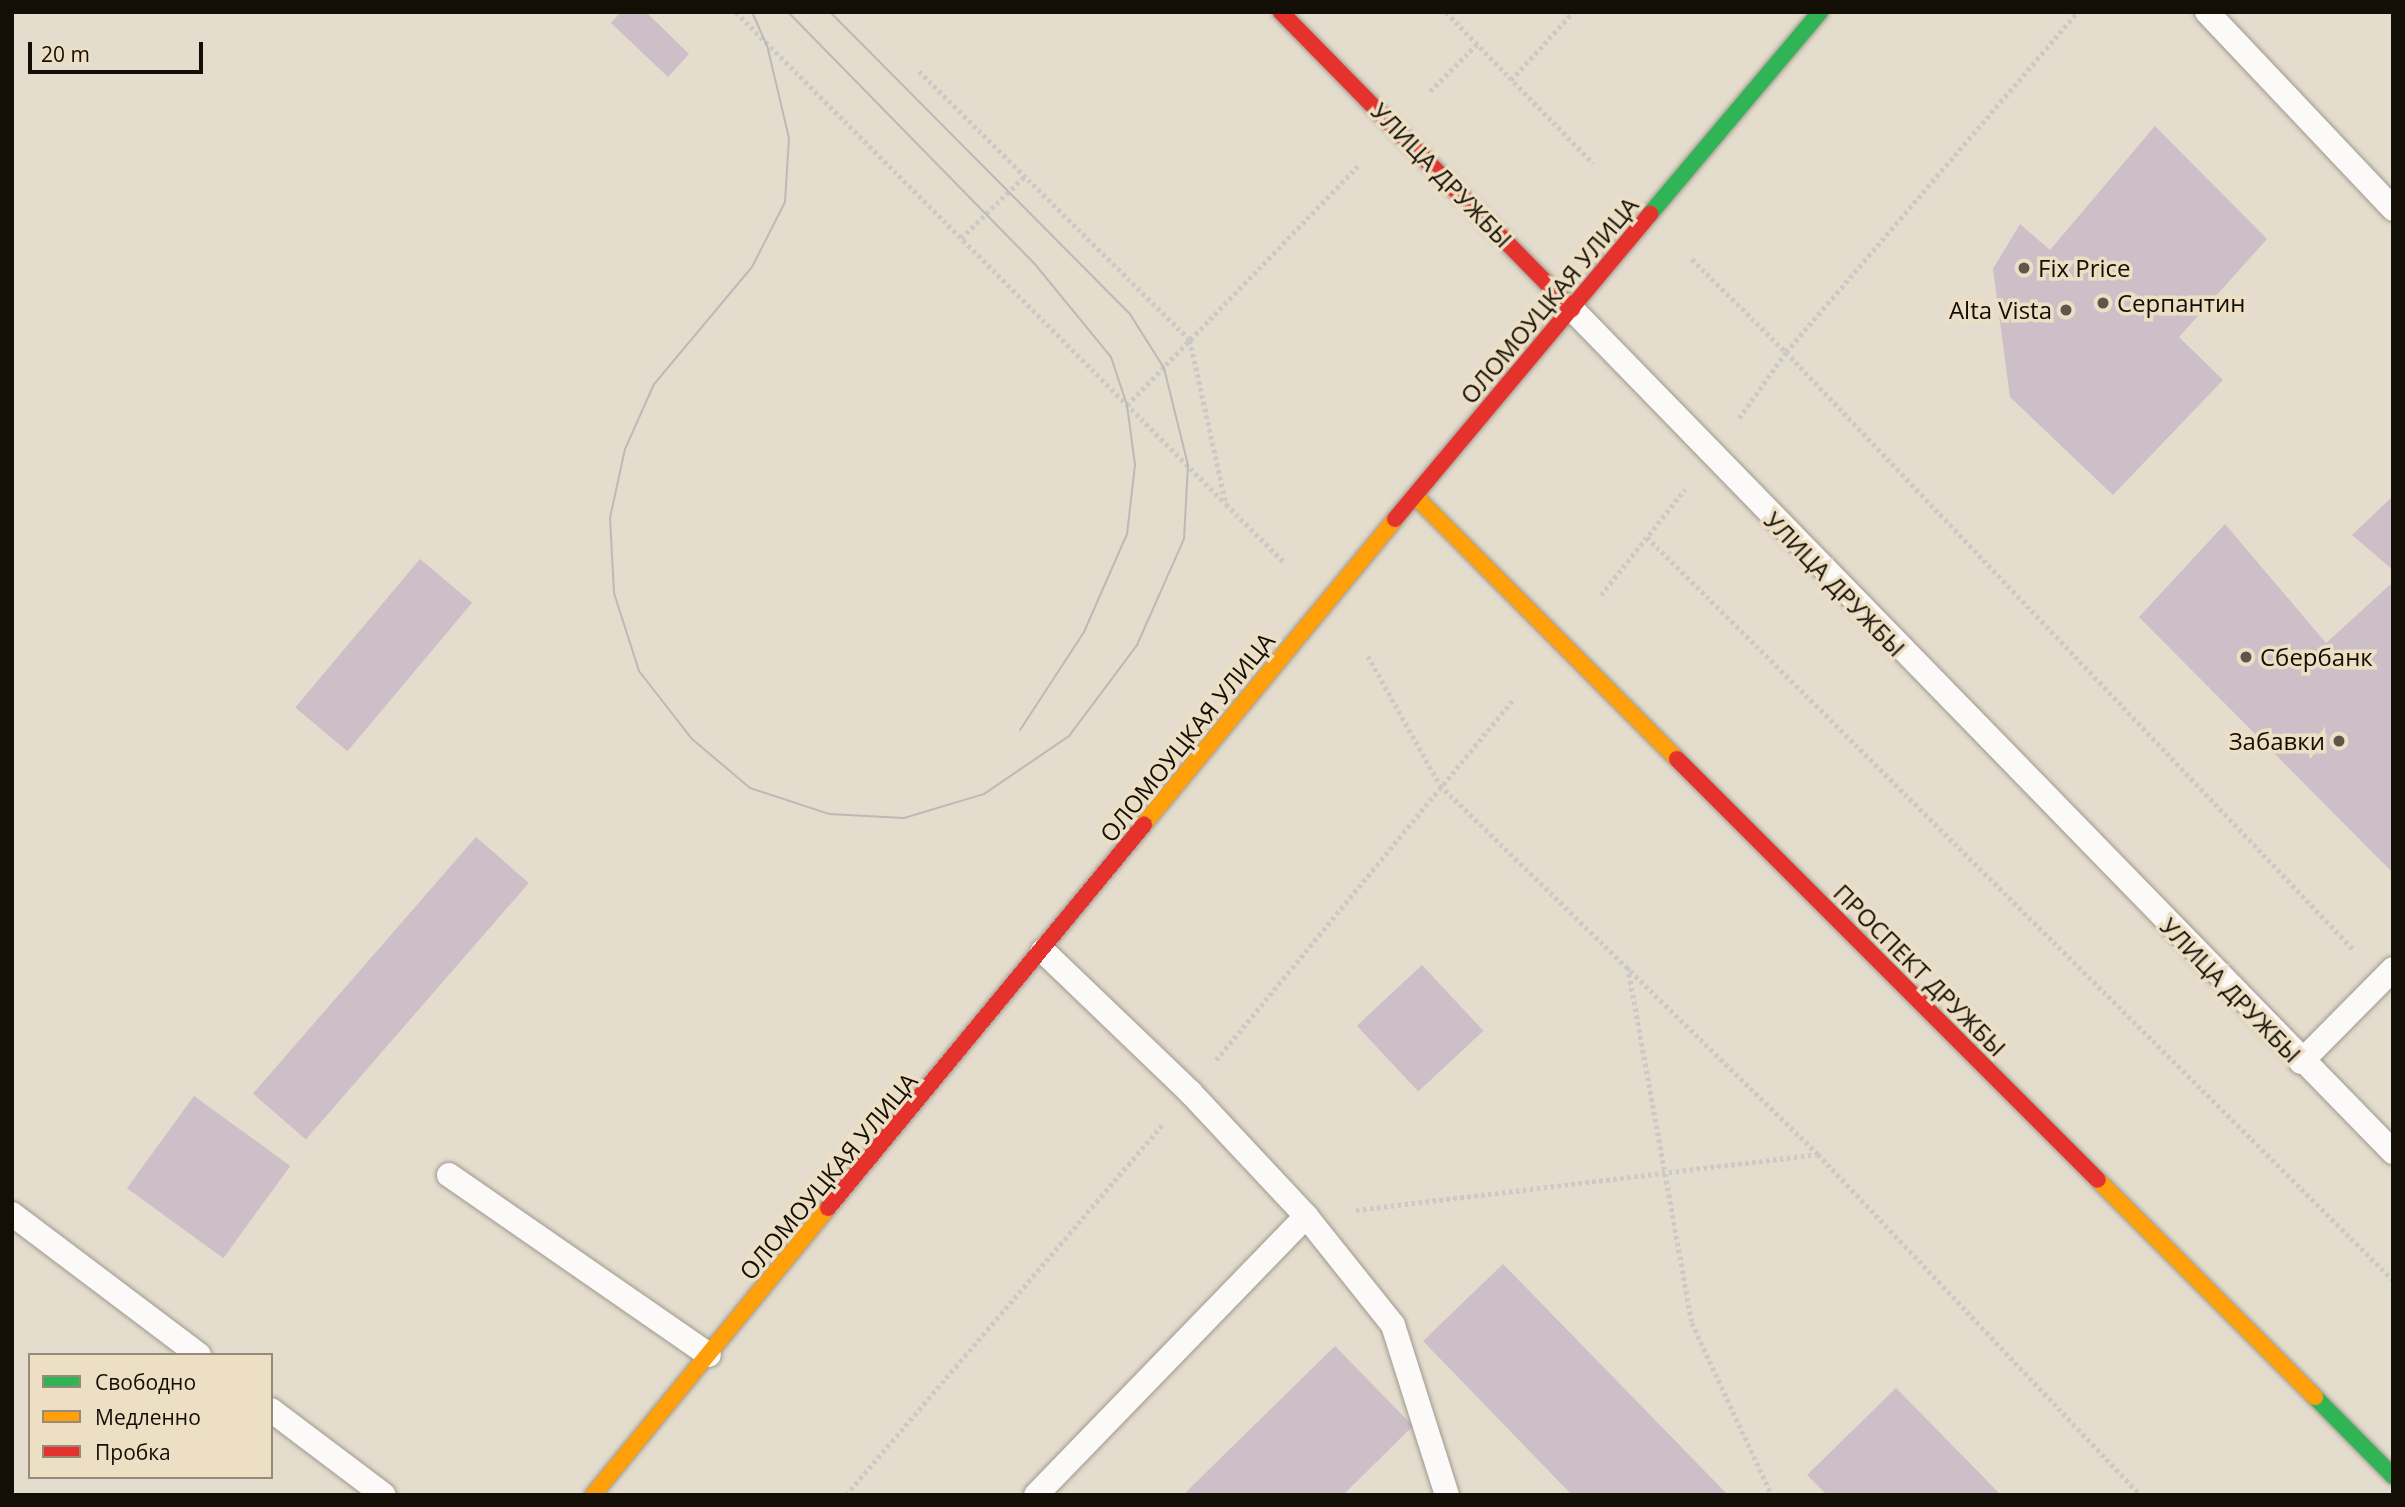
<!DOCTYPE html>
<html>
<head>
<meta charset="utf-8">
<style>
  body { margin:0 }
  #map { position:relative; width:2405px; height:1507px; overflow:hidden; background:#e4dccd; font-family:"Open Sans",sans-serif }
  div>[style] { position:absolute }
  .building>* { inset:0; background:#cdbfc8; transform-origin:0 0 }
  .path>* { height:4.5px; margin-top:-2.25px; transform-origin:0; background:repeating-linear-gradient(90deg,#cccac6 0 3.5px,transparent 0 7px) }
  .roads { filter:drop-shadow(0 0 2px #9e988d) drop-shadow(0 0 2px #9e988d) }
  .lane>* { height:24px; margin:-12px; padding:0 12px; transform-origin:12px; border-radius:12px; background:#fbfaf8 }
  .fast>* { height:16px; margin:-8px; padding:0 8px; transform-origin:8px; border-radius:8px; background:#30b455 }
  .slow>* { height:16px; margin:-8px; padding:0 8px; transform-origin:8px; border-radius:8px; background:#ff9f0a }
  .jam>* { height:16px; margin:-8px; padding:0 8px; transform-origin:8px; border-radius:8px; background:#e5322d }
  .tram>* { height:2px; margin:-1px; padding:0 1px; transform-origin:1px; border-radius:1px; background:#bcbab7 }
  .dots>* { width:19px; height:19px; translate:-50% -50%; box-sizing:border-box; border:4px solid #eddfc4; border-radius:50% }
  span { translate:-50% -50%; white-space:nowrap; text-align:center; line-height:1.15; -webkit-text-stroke:7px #eddfc4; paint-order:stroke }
  .street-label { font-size:24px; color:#130e06 }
  .poi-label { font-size:24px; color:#130e06 }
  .left { translate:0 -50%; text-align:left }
  .right { translate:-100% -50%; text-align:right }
  .frame { position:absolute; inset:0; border:14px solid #130e06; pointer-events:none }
  .legend { position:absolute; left:28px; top:1353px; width:245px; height:126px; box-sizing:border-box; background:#eddfc4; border:2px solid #968b78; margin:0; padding:9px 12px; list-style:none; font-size:21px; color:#130e06 }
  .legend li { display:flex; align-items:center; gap:14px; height:35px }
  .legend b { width:35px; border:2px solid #968b78 }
  .scale { position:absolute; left:28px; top:42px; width:175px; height:32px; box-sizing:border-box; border:4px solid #130e06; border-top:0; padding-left:9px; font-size:21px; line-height:24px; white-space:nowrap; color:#130e06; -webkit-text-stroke:5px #eddfc4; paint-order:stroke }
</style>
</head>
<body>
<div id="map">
  <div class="building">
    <i style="clip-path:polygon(621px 12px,646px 12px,689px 54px,668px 77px,611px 23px)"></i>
    <i style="clip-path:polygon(2155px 126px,2267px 239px,2179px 337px,2223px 380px,2113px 495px,2010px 397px,1993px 269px,2020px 224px,2050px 250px)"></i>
    <i style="clip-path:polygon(2393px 496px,2393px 570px,2352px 535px)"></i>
    <i style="clip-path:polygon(2225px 524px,2326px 643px,2393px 582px,2393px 873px,2139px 617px)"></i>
    <i style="left:420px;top:559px;width:68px;height:194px;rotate:40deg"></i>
    <i style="left:476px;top:837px;width:70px;height:340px;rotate:41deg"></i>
    <i style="left:1422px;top:965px;width:90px;height:89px;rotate:47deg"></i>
    <i style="left:194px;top:1096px;width:119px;height:114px;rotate:36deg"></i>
    <i style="clip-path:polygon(1503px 1264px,1728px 1495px,1572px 1495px,1423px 1341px)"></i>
    <i style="clip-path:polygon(1335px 1346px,1413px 1426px,1343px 1495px,1183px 1495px)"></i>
    <i style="clip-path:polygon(1896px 1388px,2001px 1495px,1827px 1495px,1807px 1475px)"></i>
  </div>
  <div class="path">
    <i style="left:736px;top:12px;width:694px;rotate:45.12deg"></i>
    <i style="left:1446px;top:12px;width:211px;rotate:45.8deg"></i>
    <i style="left:919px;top:71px;width:382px;rotate:44.8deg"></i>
    <i style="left:1190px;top:340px;width:168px;rotate:77.6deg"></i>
    <i style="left:1226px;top:504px;width:83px;rotate:45deg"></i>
    <i style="left:1511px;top:80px;width:92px;rotate:-47.6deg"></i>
    <i style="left:1430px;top:91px;width:66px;rotate:-45deg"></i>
    <i style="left:961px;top:238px;width:89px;rotate:-44.1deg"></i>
    <i style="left:1692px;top:259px;width:132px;rotate:44.7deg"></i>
    <i style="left:1786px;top:352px;width:448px;rotate:-49.4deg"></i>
    <i style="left:1127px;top:405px;width:335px;rotate:-46deg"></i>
    <i style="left:1739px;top:418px;width:81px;rotate:-54.5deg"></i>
    <i style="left:1786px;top:352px;width:823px;rotate:46.48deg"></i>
    <i style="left:1647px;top:537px;width:1053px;rotate:44.88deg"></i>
    <i style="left:1601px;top:595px;width:135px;rotate:-51.6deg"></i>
    <i style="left:1368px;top:656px;width:148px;rotate:60.8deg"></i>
    <i style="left:1440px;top:785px;width:528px;rotate:44.31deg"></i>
    <i style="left:1818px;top:1154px;width:470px;rotate:46.6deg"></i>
    <i style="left:1628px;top:967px;width:362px;rotate:79.8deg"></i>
    <i style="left:1692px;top:1323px;width:190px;rotate:65.1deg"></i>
    <i style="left:1216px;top:1060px;width:467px;rotate:-50.5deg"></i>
    <i style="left:1356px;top:1210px;width:465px;rotate:-6.9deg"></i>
    <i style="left:846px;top:1495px;width:487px;rotate:-49.5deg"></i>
  </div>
  <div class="roads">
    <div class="lane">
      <i style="left:2207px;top:12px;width:271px;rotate:46.6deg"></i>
      <i style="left:1572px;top:309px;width:1177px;rotate:45.76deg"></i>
      <i style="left:1043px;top:951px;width:204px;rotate:43.8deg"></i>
      <i style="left:1190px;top:1092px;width:170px;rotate:46.9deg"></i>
      <i style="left:1306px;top:1216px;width:139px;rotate:51.4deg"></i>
      <i style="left:1393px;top:1325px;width:178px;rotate:72.4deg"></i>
      <i style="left:2301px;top:1062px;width:131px;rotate:-45.3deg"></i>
      <i style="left:449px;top:1175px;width:316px;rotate:34.7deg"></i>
      <i style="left:12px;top:1214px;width:234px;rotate:37deg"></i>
      <i style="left:271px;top:1410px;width:141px;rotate:37deg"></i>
      <i style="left:1036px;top:1495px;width:388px;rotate:-45.9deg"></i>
    </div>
    <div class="fast">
      <i style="left:1650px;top:214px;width:264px;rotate:-49.9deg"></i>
      <i style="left:2315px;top:1397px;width:111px;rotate:45.4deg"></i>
    </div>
    <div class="slow">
      <i style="left:1415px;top:496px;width:371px;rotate:45.1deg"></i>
      <i style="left:1144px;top:824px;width:395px;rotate:-50.5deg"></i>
      <i style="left:2098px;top:1180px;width:307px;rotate:45deg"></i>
      <i style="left:593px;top:1495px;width:371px;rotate:-50.7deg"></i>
    </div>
    <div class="jam">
      <i style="left:1281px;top:12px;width:416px;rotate:45.6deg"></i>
      <i style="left:1395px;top:519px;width:398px;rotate:-50.1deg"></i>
      <i style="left:1677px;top:759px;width:595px;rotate:45deg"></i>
      <i style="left:828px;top:1208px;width:497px;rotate:-50.5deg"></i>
    </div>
  </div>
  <div class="tram">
    <i style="left:752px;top:12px;width:36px;rotate:66deg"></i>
    <i style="left:767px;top:45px;width:96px;rotate:76.7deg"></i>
    <i style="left:789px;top:138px;width:64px;rotate:93.6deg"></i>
    <i style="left:785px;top:202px;width:73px;rotate:116.9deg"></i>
    <i style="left:752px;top:267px;width:153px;rotate:129.9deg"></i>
    <i style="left:654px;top:384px;width:71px;rotate:114deg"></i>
    <i style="left:625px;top:449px;width:71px;rotate:102.3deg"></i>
    <i style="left:610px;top:518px;width:75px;rotate:86.9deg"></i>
    <i style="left:614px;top:593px;width:82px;rotate:72.2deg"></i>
    <i style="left:639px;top:671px;width:86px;rotate:52.1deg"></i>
    <i style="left:692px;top:739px;width:76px;rotate:40.2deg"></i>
    <i style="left:750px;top:788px;width:83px;rotate:18.2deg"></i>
    <i style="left:829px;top:814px;width:75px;rotate:3.1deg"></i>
    <i style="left:904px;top:818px;width:84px;rotate:-16.7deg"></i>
    <i style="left:984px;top:794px;width:103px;rotate:-34.3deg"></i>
    <i style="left:1069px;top:736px;width:114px;rotate:-53.2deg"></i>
    <i style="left:1137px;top:645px;width:116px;rotate:-66.1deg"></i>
    <i style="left:1184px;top:539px;width:74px;rotate:-86.9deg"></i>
    <i style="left:1188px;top:465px;width:100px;rotate:-103.9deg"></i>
    <i style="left:1164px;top:368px;width:64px;rotate:-122.2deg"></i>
    <i style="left:1130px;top:314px;width:426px;rotate:-134.8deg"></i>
    <i style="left:788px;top:12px;width:351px;rotate:45.6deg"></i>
    <i style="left:1034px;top:263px;width:122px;rotate:50.7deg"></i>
    <i style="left:1111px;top:357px;width:51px;rotate:71.6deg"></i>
    <i style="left:1127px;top:405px;width:61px;rotate:82.4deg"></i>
    <i style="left:1135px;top:465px;width:69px;rotate:96.6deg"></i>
    <i style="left:1127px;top:534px;width:107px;rotate:113.7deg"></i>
    <i style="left:1084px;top:632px;width:117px;rotate:123.1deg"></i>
  </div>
  <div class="dots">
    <i style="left:2024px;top:268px;background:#5c564c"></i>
    <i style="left:2103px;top:303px;background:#5c564c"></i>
    <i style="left:2066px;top:310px;background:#5c564c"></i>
    <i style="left:2246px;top:657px;background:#5c564c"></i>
    <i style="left:2339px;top:741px;background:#5c564c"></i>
  </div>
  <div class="street-label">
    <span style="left:1442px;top:175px;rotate:46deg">УЛИЦА ДРУЖБЫ</span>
    <span style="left:1549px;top:300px;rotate:-50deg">ОЛОМОУЦКАЯ УЛИЦА</span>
    <span style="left:1835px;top:584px;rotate:46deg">УЛИЦА ДРУЖБЫ</span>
    <span style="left:1187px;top:737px;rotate:-51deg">ОЛОМОУЦКАЯ УЛИЦА</span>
    <span style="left:1920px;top:970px;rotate:45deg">ПРОСПЕКТ ДРУЖБЫ</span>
    <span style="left:2231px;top:990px;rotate:46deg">УЛИЦА ДРУЖБЫ</span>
    <span style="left:828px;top:1176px;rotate:-50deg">ОЛОМОУЦКАЯ УЛИЦА</span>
  </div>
  <div class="poi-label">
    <span class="left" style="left:2038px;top:268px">Fix Price</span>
    <span class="left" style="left:2117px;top:303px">Серпантин</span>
    <span class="right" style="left:2052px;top:310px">Alta Vista</span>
    <span class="left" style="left:2260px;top:657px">Сбербанк</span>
    <span class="right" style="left:2325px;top:741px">Забавки</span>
  </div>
  <div class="frame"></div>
  <ul class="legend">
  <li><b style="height:9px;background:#30b455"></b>Свободно</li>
  <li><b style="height:9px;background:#ff9f0a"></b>Медленно</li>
  <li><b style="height:9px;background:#e5322d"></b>Пробка</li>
  </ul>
  <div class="scale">20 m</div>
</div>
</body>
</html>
